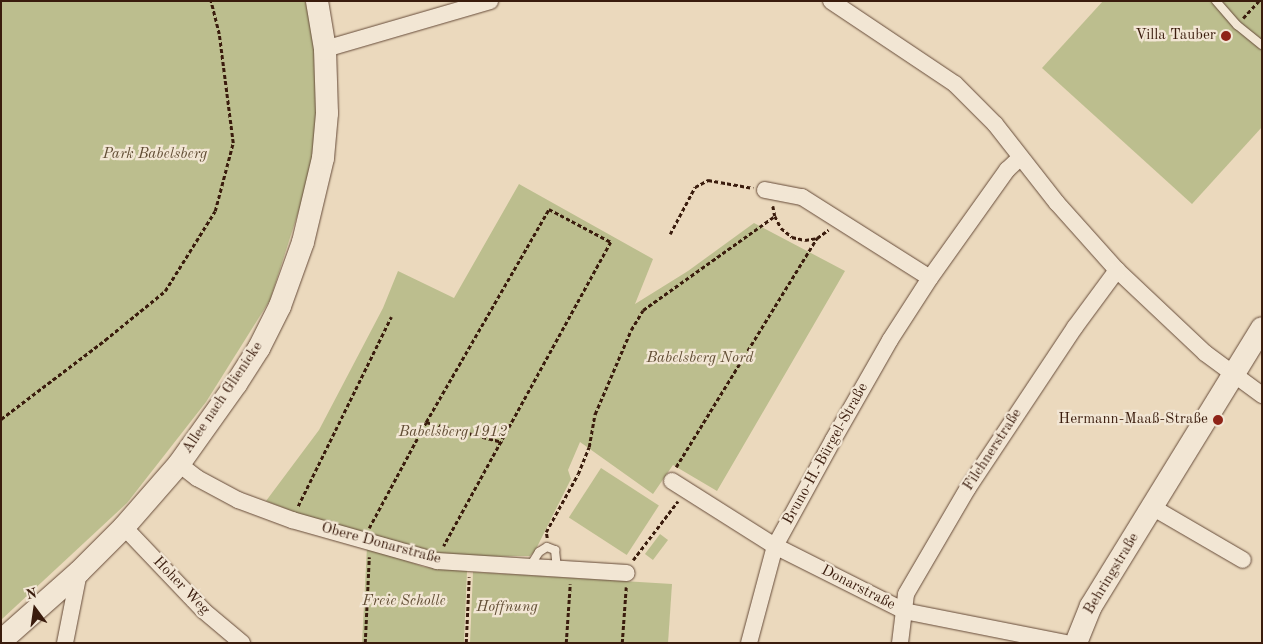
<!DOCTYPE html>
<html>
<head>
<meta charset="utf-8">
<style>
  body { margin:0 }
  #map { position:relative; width:1263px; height:644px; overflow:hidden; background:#ebd9bd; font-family:"Old Standard TT",serif }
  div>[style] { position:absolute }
  .green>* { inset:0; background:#bcbe8e; transform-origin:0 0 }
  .path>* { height:2.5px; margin-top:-1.25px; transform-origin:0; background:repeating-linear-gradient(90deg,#3a1c0d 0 4px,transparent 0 6.5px) }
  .roads { filter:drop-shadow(0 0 1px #664b39) drop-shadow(0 0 1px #664b39) }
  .lane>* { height:8px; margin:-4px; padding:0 4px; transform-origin:4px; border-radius:4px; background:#f2e6d4 }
  .street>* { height:16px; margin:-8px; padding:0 8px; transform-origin:8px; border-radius:8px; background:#f2e6d4 }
  .secondary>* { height:22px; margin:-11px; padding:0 11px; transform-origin:11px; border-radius:11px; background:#f2e6d4 }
  .dots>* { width:14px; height:14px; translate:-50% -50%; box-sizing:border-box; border:2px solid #f2e6d4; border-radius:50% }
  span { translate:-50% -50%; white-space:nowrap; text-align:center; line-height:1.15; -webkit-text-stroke:4.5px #f2e6d4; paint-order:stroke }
  .poi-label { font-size:15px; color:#3a1c0d }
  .right { translate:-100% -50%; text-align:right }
  .park-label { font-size:15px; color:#614d34; font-style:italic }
  .street-label { font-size:15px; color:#3a1c0d }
  .frame { position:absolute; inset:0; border:2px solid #3a1c0d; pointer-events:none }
  .north { position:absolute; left:10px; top:584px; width:50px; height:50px; -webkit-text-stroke:4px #f2e6d4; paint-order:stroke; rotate:346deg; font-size:14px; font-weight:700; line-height:20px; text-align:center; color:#3a1c0d }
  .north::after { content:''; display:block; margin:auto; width:18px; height:22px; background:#3a1c0d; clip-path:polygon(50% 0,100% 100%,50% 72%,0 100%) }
</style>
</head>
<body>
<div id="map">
  <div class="green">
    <i style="clip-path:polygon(1px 1px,305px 1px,315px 36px,317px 125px,309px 179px,270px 300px,206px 402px,127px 503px,1px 620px)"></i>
    <i style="clip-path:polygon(1103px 1px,1262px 1px,1262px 127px,1192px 204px,1042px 68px)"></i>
    <i style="clip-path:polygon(519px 184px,653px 259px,635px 304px,688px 271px,754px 223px,845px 271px,717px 491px,673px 465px,653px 494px,580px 442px,568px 470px,571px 479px,535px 551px,530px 556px,519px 556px,447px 557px,315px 520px,266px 501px,319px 430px,383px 308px,398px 271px,454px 298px)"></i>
    <i style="left:601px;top:468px;width:69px;height:59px;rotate:33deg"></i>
    <i style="left:660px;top:534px;width:10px;height:25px;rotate:37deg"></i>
    <i style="clip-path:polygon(367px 547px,424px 567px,467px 571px,464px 643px,362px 643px)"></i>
    <i style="clip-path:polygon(473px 572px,672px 584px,668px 643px,470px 643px)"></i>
  </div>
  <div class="path">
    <i style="left:1243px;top:18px;width:23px;rotate:-47deg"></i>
    <i style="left:773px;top:206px;width:10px;rotate:79deg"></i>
    <i style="left:775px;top:216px;width:13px;rotate:63deg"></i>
    <i style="left:781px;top:228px;width:14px;rotate:39deg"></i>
    <i style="left:792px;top:237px;width:13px;rotate:13deg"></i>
    <i style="left:805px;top:240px;width:12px;rotate:-9deg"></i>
    <i style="left:817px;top:238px;width:14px;rotate:-36deg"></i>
    <i style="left:670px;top:234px;width:53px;rotate:-62deg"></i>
    <i style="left:695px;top:187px;width:15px;rotate:-28deg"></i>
    <i style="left:708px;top:180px;width:46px;rotate:10.1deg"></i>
    <i style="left:1px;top:419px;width:131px;rotate:-37.2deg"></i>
    <i style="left:105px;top:340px;width:77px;rotate:-39.2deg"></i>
    <i style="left:165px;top:291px;width:94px;rotate:-58deg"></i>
    <i style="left:215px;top:211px;width:70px;rotate:-75.2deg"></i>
    <i style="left:233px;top:143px;width:110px;rotate:-97.3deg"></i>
    <i style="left:219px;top:34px;width:34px;rotate:-104deg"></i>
    <i style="left:426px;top:422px;width:79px;rotate:14.7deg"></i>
    <i style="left:676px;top:467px;width:269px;rotate:-58.4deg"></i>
    <i style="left:298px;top:506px;width:211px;rotate:-63.8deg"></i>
    <i style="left:369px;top:528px;width:120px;rotate:-61.7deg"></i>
    <i style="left:426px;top:422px;width:246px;rotate:-60deg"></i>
    <i style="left:549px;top:209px;width:70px;rotate:28deg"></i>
    <i style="left:611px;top:242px;width:347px;rotate:118.8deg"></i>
    <i style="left:547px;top:538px;width:6px;rotate:-99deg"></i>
    <i style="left:546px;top:532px;width:66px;rotate:-61.1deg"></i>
    <i style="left:578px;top:474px;width:29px;rotate:-68deg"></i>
    <i style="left:589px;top:447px;width:34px;rotate:-80deg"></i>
    <i style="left:595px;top:414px;width:91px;rotate:-66.8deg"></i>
    <i style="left:631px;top:330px;width:23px;rotate:-59deg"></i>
    <i style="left:643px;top:310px;width:162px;rotate:-35.5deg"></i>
    <i style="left:633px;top:560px;width:74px;rotate:-52.7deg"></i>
    <i style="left:365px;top:643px;width:86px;rotate:-87.3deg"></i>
    <i style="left:466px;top:643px;width:66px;rotate:-87.4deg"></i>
    <i style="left:566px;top:643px;width:59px;rotate:-86.1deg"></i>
    <i style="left:622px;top:643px;width:56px;rotate:-85.9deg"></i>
  </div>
  <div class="roads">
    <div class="lane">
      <i style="left:1216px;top:1px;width:32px;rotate:49deg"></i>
      <i style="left:1237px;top:25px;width:32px;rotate:39deg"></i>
      <i style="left:529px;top:568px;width:19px;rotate:-58deg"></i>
      <i style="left:539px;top:552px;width:9px;rotate:-32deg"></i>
      <i style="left:547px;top:547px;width:9px;rotate:21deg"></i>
      <i style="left:555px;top:550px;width:19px;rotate:84deg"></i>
    </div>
    <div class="street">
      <i style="left:831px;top:1px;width:149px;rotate:33.8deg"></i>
      <i style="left:955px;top:84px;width:57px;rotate:45deg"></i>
      <i style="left:995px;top:124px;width:100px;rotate:51.9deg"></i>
      <i style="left:1057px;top:203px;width:90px;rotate:48.2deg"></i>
      <i style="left:1117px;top:270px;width:121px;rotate:43.3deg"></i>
      <i style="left:1205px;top:353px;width:71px;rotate:36.4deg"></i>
      <i style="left:325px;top:49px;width:172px;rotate:-16.2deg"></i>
      <i style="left:765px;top:190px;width:38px;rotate:11deg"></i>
      <i style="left:802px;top:197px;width:151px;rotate:32.3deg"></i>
      <i style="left:179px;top:464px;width:23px;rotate:38deg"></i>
      <i style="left:197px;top:478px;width:47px;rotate:28.2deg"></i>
      <i style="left:238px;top:500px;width:58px;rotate:20.3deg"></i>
      <i style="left:292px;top:520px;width:151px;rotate:15.8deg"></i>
      <i style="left:437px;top:561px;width:190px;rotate:3.6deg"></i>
      <i style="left:672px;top:481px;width:122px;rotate:32.3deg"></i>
      <i style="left:775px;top:546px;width:144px;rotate:26.7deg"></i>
      <i style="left:904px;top:611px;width:164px;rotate:11.2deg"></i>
      <i style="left:1152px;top:507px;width:105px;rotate:30.2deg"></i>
      <i style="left:124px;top:527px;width:116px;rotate:46.4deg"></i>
      <i style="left:204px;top:611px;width:50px;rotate:40.1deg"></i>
      <i style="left:65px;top:643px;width:72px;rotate:-78.8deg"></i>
      <i style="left:749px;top:643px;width:100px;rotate:-75deg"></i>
      <i style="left:775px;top:546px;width:121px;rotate:-61.3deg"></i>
      <i style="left:833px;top:440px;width:115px;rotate:-60.3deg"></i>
      <i style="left:890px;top:340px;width:74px;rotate:-57.2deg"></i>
      <i style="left:930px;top:278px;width:133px;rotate:-54.5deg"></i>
      <i style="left:1007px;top:170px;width:18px;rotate:-43deg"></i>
      <i style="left:900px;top:643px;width:49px;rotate:-83deg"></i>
      <i style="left:906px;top:594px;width:123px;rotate:-59.7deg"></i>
      <i style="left:968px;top:488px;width:193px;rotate:-56.4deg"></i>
      <i style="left:1075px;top:327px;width:71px;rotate:-53.6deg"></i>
    </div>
    <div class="secondary">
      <i style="left:1px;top:641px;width:104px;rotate:-41.5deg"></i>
      <i style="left:79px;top:572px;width:64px;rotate:-45deg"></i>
      <i style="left:124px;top:527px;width:84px;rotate:-48.9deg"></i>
      <i style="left:179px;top:464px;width:98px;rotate:-54.5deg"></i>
      <i style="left:236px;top:384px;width:43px;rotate:-57.4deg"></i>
      <i style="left:259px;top:348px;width:47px;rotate:-63.4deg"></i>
      <i style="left:280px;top:306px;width:68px;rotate:-70.2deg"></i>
      <i style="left:303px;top:242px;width:86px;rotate:-76.6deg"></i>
      <i style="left:323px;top:158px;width:45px;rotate:-84.9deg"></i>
      <i style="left:327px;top:113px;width:64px;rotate:-91.8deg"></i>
      <i style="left:325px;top:49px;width:49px;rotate:-99.5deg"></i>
      <i style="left:1076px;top:643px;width:40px;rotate:-68deg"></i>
      <i style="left:1091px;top:606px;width:326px;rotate:-58.4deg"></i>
    </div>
  </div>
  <div class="dots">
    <i style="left:1226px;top:36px;background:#8f2418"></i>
    <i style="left:1218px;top:420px;background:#8f2418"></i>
  </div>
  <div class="poi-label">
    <span class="right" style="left:1216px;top:36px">Villa Tauber</span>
    <span class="right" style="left:1208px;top:420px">Hermann-Maaß-Straße</span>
  </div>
  <div class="park-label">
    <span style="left:155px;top:155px">Park Babelsberg</span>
    <span style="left:700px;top:359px">Babelsberg Nord</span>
    <span style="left:453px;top:433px">Babelsberg 1912</span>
    <span style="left:404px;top:602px">Freie Scholle</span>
    <span style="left:507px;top:608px">Hoffnung</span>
  </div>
  <div class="street-label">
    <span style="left:223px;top:398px;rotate:-56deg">Allee nach Glienicke</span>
    <span style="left:993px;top:450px;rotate:-57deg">Filchnerstraße</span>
    <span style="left:826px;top:454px;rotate:-61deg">Bruno-H.-Bürgel-Straße</span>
    <span style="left:381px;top:544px;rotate:15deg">Obere Donarstraße</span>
    <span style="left:1112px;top:574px;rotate:-59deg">Behringstraße</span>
    <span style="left:181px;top:586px;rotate:46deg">Hoher Weg</span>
    <span style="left:858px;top:588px;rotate:27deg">Donarstraße</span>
  </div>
  <div class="frame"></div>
  <div class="north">N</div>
</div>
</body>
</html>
